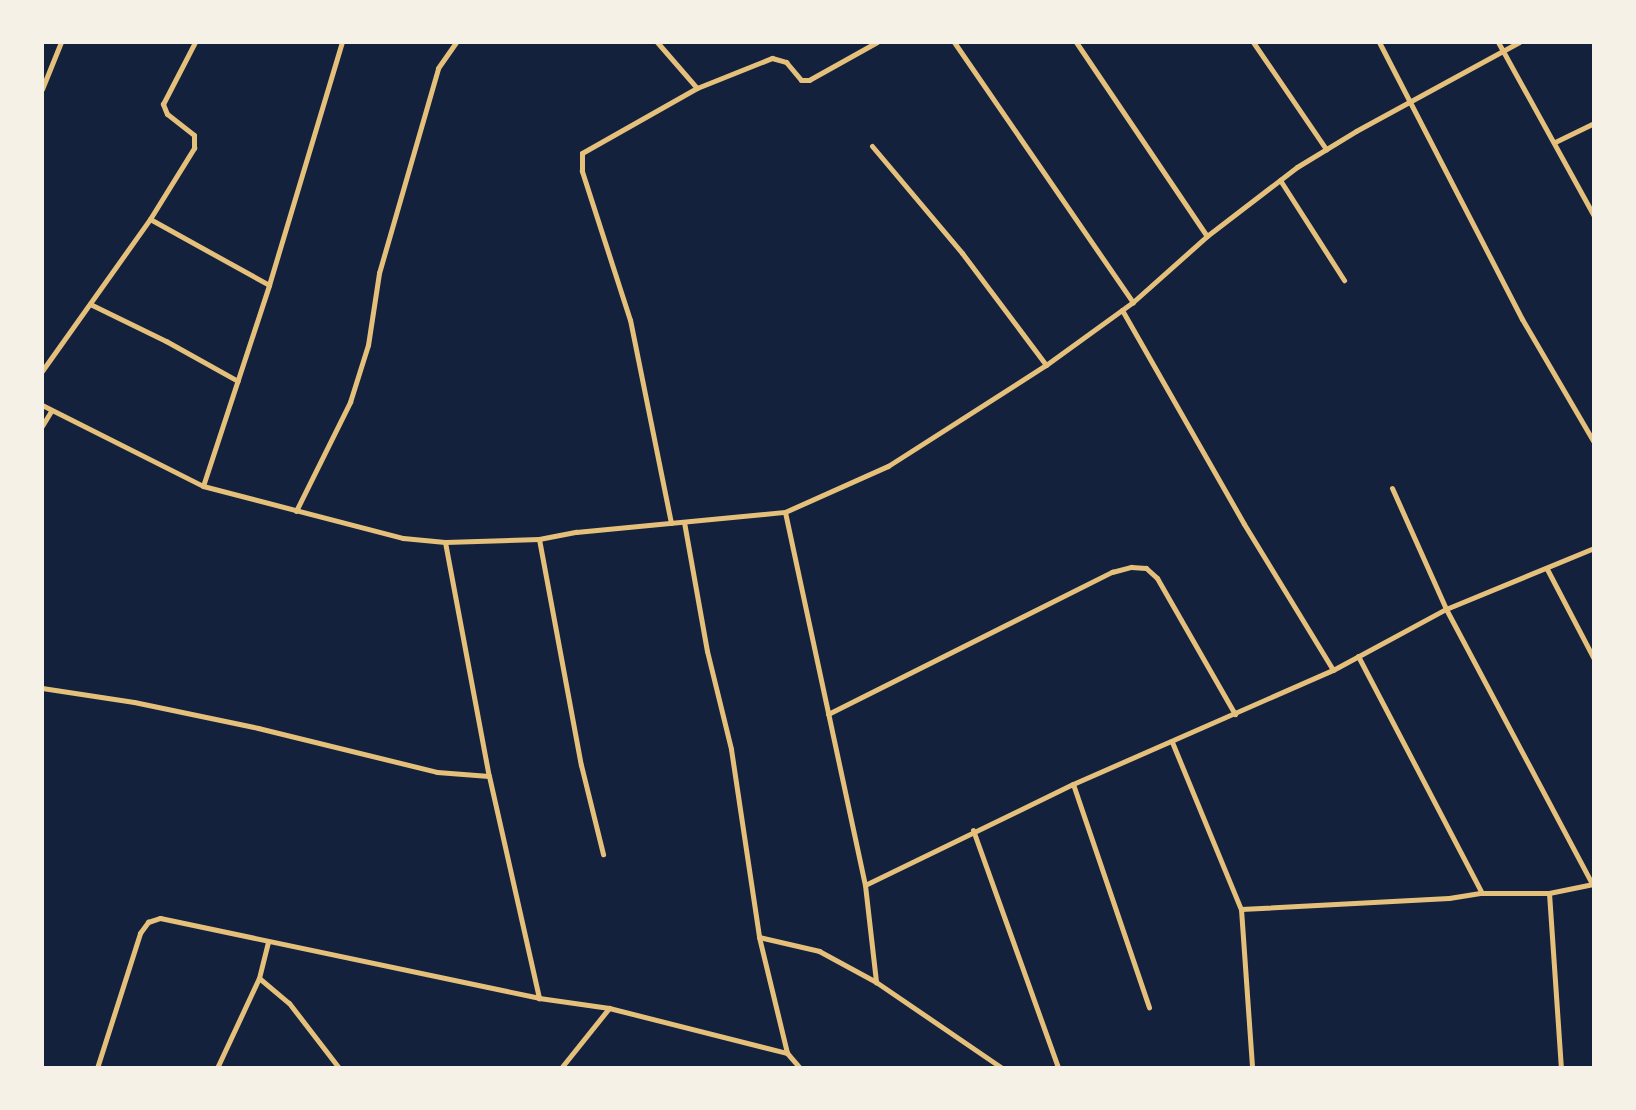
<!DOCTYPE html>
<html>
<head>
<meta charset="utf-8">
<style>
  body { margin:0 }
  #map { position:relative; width:1636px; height:1110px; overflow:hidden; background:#14213d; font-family:Jost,sans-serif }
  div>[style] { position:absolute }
  .minor>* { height:5px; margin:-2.5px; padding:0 2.5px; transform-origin:2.5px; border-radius:2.5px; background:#e5c07b }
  span { translate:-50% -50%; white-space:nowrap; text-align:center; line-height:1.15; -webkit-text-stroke:8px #f6f1e7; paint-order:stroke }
  .frame { position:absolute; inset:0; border:44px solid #f6f1e7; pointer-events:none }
</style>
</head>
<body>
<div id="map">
  <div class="minor">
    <i style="left:657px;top:42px;width:61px;rotate:49deg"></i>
    <i style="left:954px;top:42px;width:316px;rotate:55.5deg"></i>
    <i style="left:1076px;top:42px;width:234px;rotate:56deg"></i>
    <i style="left:1253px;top:42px;width:130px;rotate:55.7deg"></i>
    <i style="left:1379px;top:42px;width:312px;rotate:62.7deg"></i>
    <i style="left:1522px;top:319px;width:143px;rotate:59.7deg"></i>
    <i style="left:1498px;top:42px;width:199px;rotate:61.1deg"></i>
    <i style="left:42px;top:89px;width:51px;rotate:-68deg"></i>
    <i style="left:1555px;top:142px;width:43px;rotate:-26deg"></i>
    <i style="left:872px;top:146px;width:140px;rotate:49.9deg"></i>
    <i style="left:962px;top:253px;width:140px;rotate:53.1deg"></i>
    <i style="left:1280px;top:180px;width:119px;rotate:57.4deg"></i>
    <i style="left:150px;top:219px;width:136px;rotate:29deg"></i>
    <i style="left:90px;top:304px;width:85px;rotate:26deg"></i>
    <i style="left:166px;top:341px;width:82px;rotate:29.1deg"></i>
    <i style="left:1122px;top:310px;width:246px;rotate:60.3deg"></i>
    <i style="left:1244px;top:524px;width:171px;rotate:58.6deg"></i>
    <i style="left:1333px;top:670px;width:128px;rotate:-28.4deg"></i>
    <i style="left:1446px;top:609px;width:160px;rotate:-22.4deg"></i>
    <i style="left:42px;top:371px;width:186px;rotate:-54.6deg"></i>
    <i style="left:150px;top:219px;width:84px;rotate:-58.2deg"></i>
    <i style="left:194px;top:148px;width:13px;rotate:-90deg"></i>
    <i style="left:194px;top:135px;width:34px;rotate:-142deg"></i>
    <i style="left:167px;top:114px;width:11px;rotate:-112deg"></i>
    <i style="left:163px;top:104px;width:70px;rotate:-62.7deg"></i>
    <i style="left:42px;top:405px;width:180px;rotate:26.7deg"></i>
    <i style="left:203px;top:486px;width:207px;rotate:14.6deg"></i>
    <i style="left:403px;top:538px;width:42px;rotate:5.4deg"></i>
    <i style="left:445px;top:542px;width:94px;rotate:-1.8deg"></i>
    <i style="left:539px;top:539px;width:38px;rotate:-11deg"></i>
    <i style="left:576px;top:532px;width:210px;rotate:-5.5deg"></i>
    <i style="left:785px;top:512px;width:113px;rotate:-24.1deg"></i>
    <i style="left:888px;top:466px;width:188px;rotate:-32.6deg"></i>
    <i style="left:1046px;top:365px;width:107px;rotate:-35.9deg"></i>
    <i style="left:1133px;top:302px;width:99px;rotate:-41.7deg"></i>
    <i style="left:1207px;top:236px;width:113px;rotate:-37.5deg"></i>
    <i style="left:1297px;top:167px;width:69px;rotate:-31.4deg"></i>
    <i style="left:1356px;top:131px;width:186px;rotate:-28.6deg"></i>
    <i style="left:42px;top:426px;width:17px;rotate:-59deg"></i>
    <i style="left:203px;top:486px;width:212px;rotate:-71.8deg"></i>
    <i style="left:269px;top:285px;width:254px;rotate:-73.3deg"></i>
    <i style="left:1392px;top:488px;width:133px;rotate:65.9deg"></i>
    <i style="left:1446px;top:609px;width:311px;rotate:62deg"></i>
    <i style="left:296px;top:511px;width:122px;rotate:-63.6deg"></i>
    <i style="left:350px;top:402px;width:60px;rotate:-72.5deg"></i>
    <i style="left:368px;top:345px;width:73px;rotate:-81.3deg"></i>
    <i style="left:379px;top:273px;width:213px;rotate:-73.9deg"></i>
    <i style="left:438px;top:68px;width:32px;rotate:-55deg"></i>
    <i style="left:785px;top:512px;width:381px;rotate:77.9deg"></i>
    <i style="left:865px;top:885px;width:98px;rotate:83.5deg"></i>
    <i style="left:684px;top:522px;width:131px;rotate:79.9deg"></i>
    <i style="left:707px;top:651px;width:101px;rotate:76.2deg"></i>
    <i style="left:731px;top:749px;width:190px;rotate:81.5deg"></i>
    <i style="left:759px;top:937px;width:119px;rotate:76.4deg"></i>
    <i style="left:671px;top:523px;width:207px;rotate:-101.4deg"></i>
    <i style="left:630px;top:320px;width:157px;rotate:-107.9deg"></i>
    <i style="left:582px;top:171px;width:18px;rotate:-90deg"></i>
    <i style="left:582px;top:153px;width:132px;rotate:-29.5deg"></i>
    <i style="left:697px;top:88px;width:81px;rotate:-21.8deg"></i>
    <i style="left:772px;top:58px;width:15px;rotate:16deg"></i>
    <i style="left:786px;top:62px;width:23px;rotate:50deg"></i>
    <i style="left:801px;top:80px;width:8px"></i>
    <i style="left:809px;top:80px;width:78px;rotate:-29.2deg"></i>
    <i style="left:539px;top:539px;width:230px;rotate:79.5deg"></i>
    <i style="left:581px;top:765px;width:92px;rotate:76.1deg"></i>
    <i style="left:445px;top:542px;width:238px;rotate:79.4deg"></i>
    <i style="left:489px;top:776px;width:228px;rotate:77.3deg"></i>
    <i style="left:1547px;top:569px;width:102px;rotate:62.4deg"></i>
    <i style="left:1358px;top:656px;width:267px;rotate:62.4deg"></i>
    <i style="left:42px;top:688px;width:93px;rotate:8.7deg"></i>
    <i style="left:134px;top:702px;width:127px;rotate:11.8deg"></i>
    <i style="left:258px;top:728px;width:184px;rotate:13.8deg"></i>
    <i style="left:437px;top:772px;width:52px;rotate:4.4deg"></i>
    <i style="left:828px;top:714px;width:318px;rotate:-26.6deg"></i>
    <i style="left:1112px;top:572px;width:20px;rotate:-15deg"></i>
    <i style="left:1131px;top:567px;width:15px;rotate:4deg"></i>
    <i style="left:1146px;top:568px;width:15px;rotate:42deg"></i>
    <i style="left:1157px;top:578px;width:157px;rotate:60.2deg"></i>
    <i style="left:1172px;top:742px;width:181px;rotate:67.6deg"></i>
    <i style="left:1241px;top:909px;width:159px;rotate:86deg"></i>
    <i style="left:1073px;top:784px;width:236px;rotate:71.2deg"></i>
    <i style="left:973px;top:830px;width:253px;rotate:70.3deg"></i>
    <i style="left:865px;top:885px;width:231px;rotate:-25.9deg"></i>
    <i style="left:1073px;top:784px;width:284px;rotate:-23.7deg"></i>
    <i style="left:1549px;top:893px;width:175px;rotate:86.1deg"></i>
    <i style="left:1241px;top:909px;width:208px;rotate:-3deg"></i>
    <i style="left:1449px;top:898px;width:33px;rotate:-9deg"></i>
    <i style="left:1482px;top:893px;width:67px"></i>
    <i style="left:1549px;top:893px;width:45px;rotate:-11.6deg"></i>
    <i style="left:759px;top:937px;width:62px;rotate:13.1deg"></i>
    <i style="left:819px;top:951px;width:65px;rotate:28.5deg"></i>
    <i style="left:876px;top:982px;width:153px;rotate:34.3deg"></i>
    <i style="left:259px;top:978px;width:39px;rotate:40deg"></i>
    <i style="left:289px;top:1003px;width:82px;rotate:52.4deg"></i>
    <i style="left:97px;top:1068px;width:142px;rotate:-72.3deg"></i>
    <i style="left:140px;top:933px;width:14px;rotate:-54deg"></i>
    <i style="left:148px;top:922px;width:13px;rotate:-18deg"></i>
    <i style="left:160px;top:918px;width:387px;rotate:11.9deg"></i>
    <i style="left:539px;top:998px;width:71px;rotate:8.1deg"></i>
    <i style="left:609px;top:1008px;width:184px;rotate:14.2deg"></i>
    <i style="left:787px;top:1053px;width:20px;rotate:49deg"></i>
    <i style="left:217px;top:1068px;width:99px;rotate:-65deg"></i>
    <i style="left:259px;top:978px;width:37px;rotate:-76deg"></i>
    <i style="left:561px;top:1068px;width:77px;rotate:-51.3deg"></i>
  </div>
  <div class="frame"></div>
</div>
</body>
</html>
